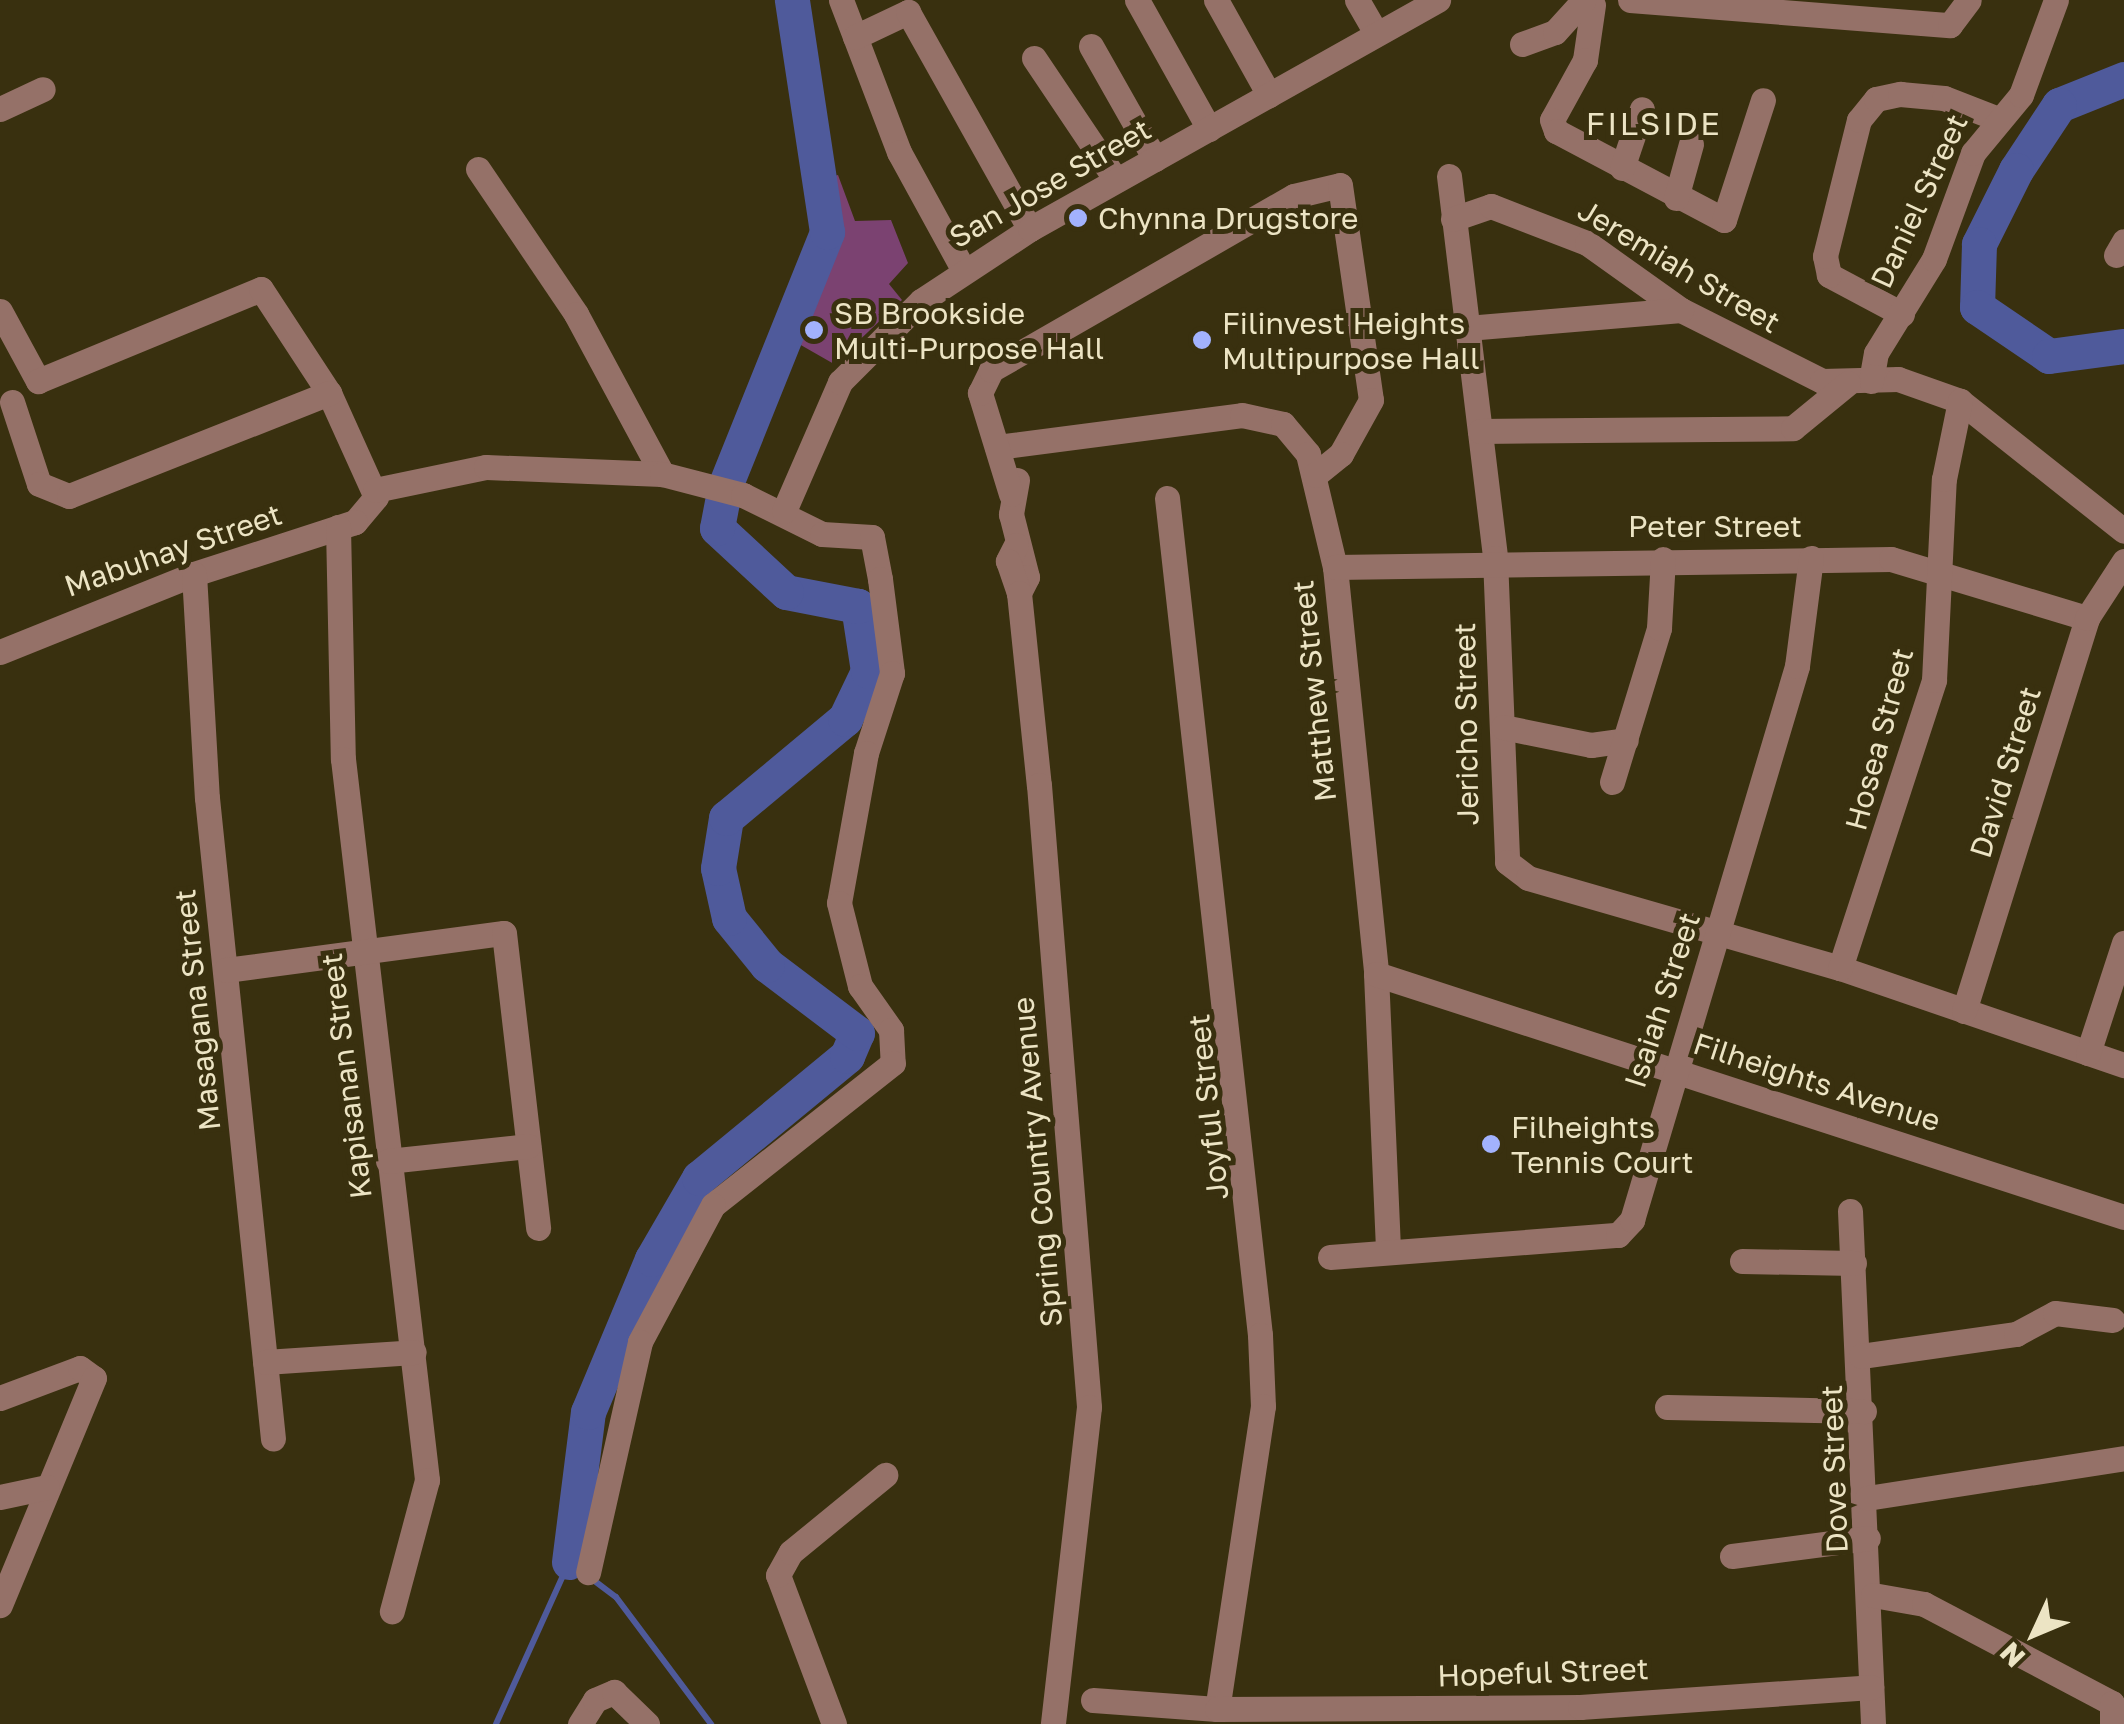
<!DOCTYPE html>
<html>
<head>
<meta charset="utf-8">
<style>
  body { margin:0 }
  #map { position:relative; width:2124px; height:1724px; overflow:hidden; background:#39300f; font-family:"Golos Text",sans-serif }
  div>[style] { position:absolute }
  .green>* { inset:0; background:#7b4271 }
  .stream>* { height:6px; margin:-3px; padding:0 3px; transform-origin:3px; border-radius:3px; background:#4f5a9b }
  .river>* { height:35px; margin:-17.5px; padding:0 17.5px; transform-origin:17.5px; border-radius:17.5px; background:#4f5a9b }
  .minor>* { height:25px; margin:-12.5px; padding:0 12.5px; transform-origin:12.5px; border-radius:12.5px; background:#957168 }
  .dots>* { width:28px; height:28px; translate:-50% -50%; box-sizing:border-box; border:5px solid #39300f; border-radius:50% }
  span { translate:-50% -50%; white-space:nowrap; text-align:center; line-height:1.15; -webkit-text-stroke:10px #39300f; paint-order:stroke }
  .street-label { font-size:30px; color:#ece4c4 }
  .poi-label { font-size:30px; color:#ece4c4 }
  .left { translate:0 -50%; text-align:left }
  .neighbourhood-label { font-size:32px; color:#ece4c4; letter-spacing:2.5px }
  .north { position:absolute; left:1984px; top:1584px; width:100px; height:100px; -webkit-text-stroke:8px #39300f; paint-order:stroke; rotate:226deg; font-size:28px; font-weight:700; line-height:40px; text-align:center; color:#ece4c4 }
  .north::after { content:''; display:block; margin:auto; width:35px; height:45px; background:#ece4c4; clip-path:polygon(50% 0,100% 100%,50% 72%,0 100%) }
</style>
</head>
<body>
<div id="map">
  <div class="green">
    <i style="clip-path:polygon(838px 175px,855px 221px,891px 220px,908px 263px,889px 284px,902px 300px,834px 364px,792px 340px,830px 254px,825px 178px)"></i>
  </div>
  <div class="stream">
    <i style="left:592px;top:1579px;width:30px;rotate:37deg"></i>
    <i style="left:616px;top:1597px;width:159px;rotate:53.2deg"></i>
    <i style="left:496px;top:1724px;width:178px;rotate:-65.7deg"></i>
    <i style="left:569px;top:1562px;width:16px;rotate:38deg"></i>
  </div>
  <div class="river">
    <i style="left:2124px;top:79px;width:70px;rotate:158.2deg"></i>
    <i style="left:2059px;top:105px;width:78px;rotate:123.5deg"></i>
    <i style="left:2016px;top:170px;width:83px;rotate:116.6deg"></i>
    <i style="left:1979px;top:244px;width:63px;rotate:91.8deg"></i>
    <i style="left:1977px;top:307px;width:87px;rotate:34.2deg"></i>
    <i style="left:2049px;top:356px;width:76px;rotate:-7.6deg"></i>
    <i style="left:569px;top:1562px;width:151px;rotate:-82.8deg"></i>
    <i style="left:588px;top:1412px;width:166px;rotate:-67.3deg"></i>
    <i style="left:652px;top:1259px;width:94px;rotate:-59.9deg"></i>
    <i style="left:699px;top:1178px;width:192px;rotate:-39.5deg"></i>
    <i style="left:847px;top:1056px;width:25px;rotate:-67deg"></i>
    <i style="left:857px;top:1033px;width:113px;rotate:-142.9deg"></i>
    <i style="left:767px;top:965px;width:60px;rotate:-129deg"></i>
    <i style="left:729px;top:918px;width:51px;rotate:-102.4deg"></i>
    <i style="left:718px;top:868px;width:51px;rotate:-80.9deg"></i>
    <i style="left:726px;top:818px;width:155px;rotate:-39.8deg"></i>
    <i style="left:845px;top:719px;width:53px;rotate:-64.4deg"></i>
    <i style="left:868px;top:671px;width:66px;rotate:-98.7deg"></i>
    <i style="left:858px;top:606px;width:73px;rotate:-169deg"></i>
    <i style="left:786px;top:592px;width:94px;rotate:-137.2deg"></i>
    <i style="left:717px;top:528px;width:43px;rotate:-79.2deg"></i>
    <i style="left:725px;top:486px;width:274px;rotate:-68.1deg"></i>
    <i style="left:827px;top:232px;width:235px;rotate:-98.6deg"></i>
  </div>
  <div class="minor">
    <i style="left:841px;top:0;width:163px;rotate:69.1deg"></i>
    <i style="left:899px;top:152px;width:133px;rotate:61.3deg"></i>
    <i style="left:1137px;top:0;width:148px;rotate:60.8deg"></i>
    <i style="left:1216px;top:0;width:109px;rotate:60.8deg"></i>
    <i style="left:1357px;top:0;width:39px;rotate:60deg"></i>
    <i style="left:1630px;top:0;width:321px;rotate:4.5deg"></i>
    <i style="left:1950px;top:25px;width:31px;rotate:-53deg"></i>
    <i style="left:1593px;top:5px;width:56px;rotate:98.3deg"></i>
    <i style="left:1585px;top:60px;width:68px;rotate:118.8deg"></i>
    <i style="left:1552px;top:120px;width:12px;rotate:70deg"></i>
    <i style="left:1556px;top:131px;width:190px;rotate:27.9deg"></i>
    <i style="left:1724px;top:220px;width:126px;rotate:-72deg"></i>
    <i style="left:855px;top:37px;width:59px;rotate:-25.3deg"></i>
    <i style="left:908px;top:12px;width:249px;rotate:60.7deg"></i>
    <i style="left:1522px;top:44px;width:35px;rotate:-20deg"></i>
    <i style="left:1555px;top:32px;width:42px;rotate:-47.9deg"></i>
    <i style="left:1091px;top:46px;width:130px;rotate:60.5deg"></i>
    <i style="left:1034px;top:58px;width:147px;rotate:56.1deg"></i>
    <i style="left:0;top:109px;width:47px;rotate:-24.9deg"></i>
    <i style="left:1622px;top:168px;width:62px;rotate:-71.3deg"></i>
    <i style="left:478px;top:169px;width:175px;rotate:55.9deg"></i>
    <i style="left:576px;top:314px;width:182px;rotate:61.7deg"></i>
    <i style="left:1449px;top:176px;width:385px;rotate:83.1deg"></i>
    <i style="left:1495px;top:558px;width:304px;rotate:87.7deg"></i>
    <i style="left:1507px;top:862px;width:26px;rotate:37deg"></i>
    <i style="left:1528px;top:878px;width:325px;rotate:16.1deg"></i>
    <i style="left:1840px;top:968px;width:300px;rotate:18.9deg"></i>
    <i style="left:1676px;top:198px;width:56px;rotate:-74.5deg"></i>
    <i style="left:1453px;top:219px;width:40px;rotate:-18.9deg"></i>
    <i style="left:1491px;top:206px;width:103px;rotate:21.1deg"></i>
    <i style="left:1587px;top:243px;width:115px;rotate:35.5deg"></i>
    <i style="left:1681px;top:310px;width:158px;rotate:26.7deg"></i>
    <i style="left:1822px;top:381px;width:76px;rotate:-1.5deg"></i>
    <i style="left:1898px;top:379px;width:66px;rotate:19.5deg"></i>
    <i style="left:1960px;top:401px;width:209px;rotate:38.4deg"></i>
    <i style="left:2116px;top:255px;width:16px;rotate:-60deg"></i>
    <i style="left:0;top:311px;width:80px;rotate:61.5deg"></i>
    <i style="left:38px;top:381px;width:241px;rotate:-22.4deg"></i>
    <i style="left:261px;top:289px;width:124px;rotate:56.8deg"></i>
    <i style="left:329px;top:393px;width:114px;rotate:65.7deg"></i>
    <i style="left:376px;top:497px;width:33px;rotate:130deg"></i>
    <i style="left:355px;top:522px;width:169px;rotate:162.1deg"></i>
    <i style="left:194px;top:574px;width:209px;rotate:158.1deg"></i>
    <i style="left:1902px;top:314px;width:83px;rotate:-151.9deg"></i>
    <i style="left:1829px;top:275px;width:19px;rotate:-102deg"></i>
    <i style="left:1825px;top:256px;width:140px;rotate:-76deg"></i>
    <i style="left:1859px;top:120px;width:27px;rotate:-51deg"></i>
    <i style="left:1876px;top:99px;width:25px;rotate:-12deg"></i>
    <i style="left:1900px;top:94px;width:44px;rotate:5.2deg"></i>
    <i style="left:1944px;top:98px;width:53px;rotate:21.2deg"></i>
    <i style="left:1467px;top:328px;width:215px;rotate:-4.8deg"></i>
    <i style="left:1871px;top:381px;width:28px;rotate:-80deg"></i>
    <i style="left:1876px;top:353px;width:110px;rotate:-58.3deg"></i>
    <i style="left:1934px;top:259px;width:113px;rotate:-69.8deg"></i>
    <i style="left:1973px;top:153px;width:75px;rotate:-50.4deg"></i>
    <i style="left:2021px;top:95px;width:101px;rotate:-69.8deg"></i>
    <i style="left:12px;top:402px;width:86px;rotate:71.8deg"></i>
    <i style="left:39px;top:484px;width:32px;rotate:22deg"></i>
    <i style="left:69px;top:496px;width:280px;rotate:-21.6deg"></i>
    <i style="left:1480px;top:431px;width:313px;rotate:-0.5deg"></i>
    <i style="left:1793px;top:428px;width:71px;rotate:-39.3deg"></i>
    <i style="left:997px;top:447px;width:247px;rotate:-7.4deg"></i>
    <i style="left:1242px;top:415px;width:42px;rotate:12.4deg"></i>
    <i style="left:1283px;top:424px;width:39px;rotate:50deg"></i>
    <i style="left:1308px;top:454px;width:116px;rotate:76.6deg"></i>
    <i style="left:1335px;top:567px;width:409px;rotate:84.2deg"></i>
    <i style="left:1376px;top:974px;width:277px;rotate:87.5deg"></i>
    <i style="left:1017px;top:480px;width:35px;rotate:100deg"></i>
    <i style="left:1011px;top:514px;width:65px;rotate:75.7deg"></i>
    <i style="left:1027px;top:577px;width:18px;rotate:117deg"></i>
    <i style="left:375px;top:490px;width:113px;rotate:-11.7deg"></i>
    <i style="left:486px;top:467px;width:176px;rotate:2.3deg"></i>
    <i style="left:662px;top:474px;width:84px;rotate:14.5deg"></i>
    <i style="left:743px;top:495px;width:88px;rotate:26.3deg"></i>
    <i style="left:822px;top:534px;width:50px;rotate:3.4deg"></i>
    <i style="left:872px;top:537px;width:43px;rotate:79.2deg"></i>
    <i style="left:880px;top:579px;width:95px;rotate:82.7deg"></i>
    <i style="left:892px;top:673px;width:84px;rotate:108deg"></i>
    <i style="left:866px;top:753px;width:152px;rotate:100.2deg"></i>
    <i style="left:839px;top:903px;width:86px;rotate:75.8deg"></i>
    <i style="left:860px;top:986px;width:54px;rotate:54.8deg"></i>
    <i style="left:891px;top:1030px;width:33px;rotate:87deg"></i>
    <i style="left:893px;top:1063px;width:229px;rotate:141.7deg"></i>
    <i style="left:713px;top:1205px;width:155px;rotate:118.1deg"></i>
    <i style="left:640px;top:1342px;width:236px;rotate:102.7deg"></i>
    <i style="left:1011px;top:494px;width:106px;rotate:-107.1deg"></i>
    <i style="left:980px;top:393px;width:25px;rotate:-64deg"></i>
    <i style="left:991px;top:370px;width:349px;rotate:-29.9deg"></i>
    <i style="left:1294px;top:196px;width:47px;rotate:-13.4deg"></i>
    <i style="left:1340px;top:185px;width:217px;rotate:81.8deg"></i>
    <i style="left:1371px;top:400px;width:62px;rotate:119.1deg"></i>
    <i style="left:1341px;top:454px;width:33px;rotate:141deg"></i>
    <i style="left:1167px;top:498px;width:842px;rotate:83.66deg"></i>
    <i style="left:1260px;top:1335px;width:71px;rotate:87.6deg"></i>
    <i style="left:1263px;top:1406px;width:306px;rotate:98.6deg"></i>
    <i style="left:784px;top:511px;width:141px;rotate:-66.5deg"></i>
    <i style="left:840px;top:382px;width:115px;rotate:-45deg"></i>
    <i style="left:921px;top:301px;width:131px;rotate:-33.4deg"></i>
    <i style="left:1030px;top:229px;width:468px;rotate:-29.3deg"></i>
    <i style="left:338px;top:527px;width:232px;rotate:88.8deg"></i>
    <i style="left:343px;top:759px;width:726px;rotate:83.35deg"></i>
    <i style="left:427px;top:1480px;width:136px;rotate:105deg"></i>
    <i style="left:1016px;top:545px;width:18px;rotate:117deg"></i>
    <i style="left:1008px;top:561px;width:34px;rotate:71deg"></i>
    <i style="left:1019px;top:593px;width:193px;rotate:84.1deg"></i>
    <i style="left:1039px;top:785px;width:624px;rotate:85.4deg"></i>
    <i style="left:1089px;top:1407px;width:319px;rotate:96.5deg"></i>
    <i style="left:1335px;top:567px;width:556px;rotate:-0.82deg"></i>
    <i style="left:1891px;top:559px;width:205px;rotate:16.8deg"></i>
    <i style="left:194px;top:574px;width:224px;rotate:86.7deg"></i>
    <i style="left:207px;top:798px;width:644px;rotate:84.12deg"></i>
    <i style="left:1503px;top:727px;width:90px;rotate:11.6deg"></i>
    <i style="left:1591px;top:745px;width:35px;rotate:-8deg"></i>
    <i style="left:1612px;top:782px;width:161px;rotate:-73deg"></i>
    <i style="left:1659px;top:628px;width:69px;rotate:-86.7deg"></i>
    <i style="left:1840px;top:968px;width:303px;rotate:-71.9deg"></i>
    <i style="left:1934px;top:680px;width:201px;rotate:-87.2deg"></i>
    <i style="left:1944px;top:479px;width:80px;rotate:-78.4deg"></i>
    <i style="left:226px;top:970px;width:280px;rotate:-7.6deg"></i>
    <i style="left:504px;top:933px;width:297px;rotate:83.4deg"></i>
    <i style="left:1376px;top:974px;width:786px;rotate:18deg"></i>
    <i style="left:1964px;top:1011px;width:412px;rotate:-72.6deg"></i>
    <i style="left:2087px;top:618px;width:68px;rotate:-57deg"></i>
    <i style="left:2088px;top:1053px;width:116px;rotate:-71.9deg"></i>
    <i style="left:388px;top:1161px;width:141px;rotate:-6.1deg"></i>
    <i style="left:1850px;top:1211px;width:514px;rotate:87.43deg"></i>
    <i style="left:1330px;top:1257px;width:289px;rotate:-4.4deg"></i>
    <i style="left:1618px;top:1235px;width:21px;rotate:-47deg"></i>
    <i style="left:1632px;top:1220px;width:578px;rotate:-73.41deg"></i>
    <i style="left:1797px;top:666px;width:109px;rotate:-82.6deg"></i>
    <i style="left:1742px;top:1261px;width:112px;rotate:1deg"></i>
    <i style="left:1861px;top:1356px;width:157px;rotate:-8.1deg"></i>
    <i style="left:2016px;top:1334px;width:44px;rotate:-28.3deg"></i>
    <i style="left:2055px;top:1313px;width:58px;rotate:6.9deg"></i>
    <i style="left:265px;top:1362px;width:149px;rotate:-3.8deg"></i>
    <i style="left:0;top:1398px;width:85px;rotate:-20.6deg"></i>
    <i style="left:80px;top:1368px;width:17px;rotate:36deg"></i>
    <i style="left:94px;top:1378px;width:246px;rotate:112.5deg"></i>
    <i style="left:1667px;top:1407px;width:197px;rotate:1.2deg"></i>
    <i style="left:0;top:1497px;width:48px;rotate:-12deg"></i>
    <i style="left:1867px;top:1498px;width:260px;rotate:-8.8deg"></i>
    <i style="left:1732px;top:1556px;width:137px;rotate:-7.5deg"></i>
    <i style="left:1873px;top:1595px;width:52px;rotate:10deg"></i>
    <i style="left:1924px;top:1604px;width:212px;rotate:27.8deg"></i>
    <i style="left:2112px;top:1703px;width:21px;rotate:90deg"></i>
    <i style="left:1093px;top:1700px;width:124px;rotate:4.2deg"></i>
    <i style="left:1217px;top:1709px;width:363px;rotate:-0.3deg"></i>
    <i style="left:1580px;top:1707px;width:292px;rotate:-3.9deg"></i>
    <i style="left:580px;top:1724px;width:28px;rotate:-58deg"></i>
    <i style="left:595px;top:1700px;width:21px;rotate:-23deg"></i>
    <i style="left:614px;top:1692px;width:46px;rotate:44.1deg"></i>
    <i style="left:834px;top:1724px;width:159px;rotate:-110.6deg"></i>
    <i style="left:778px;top:1575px;width:26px;rotate:-61deg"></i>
    <i style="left:791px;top:1552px;width:122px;rotate:-39.3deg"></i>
  </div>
  <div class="dots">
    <i style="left:1078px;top:218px;background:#a2b2fd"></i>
    <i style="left:814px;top:330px;background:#a2b2fd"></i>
    <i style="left:1202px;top:340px;background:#a2b2fd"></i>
    <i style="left:1491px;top:1144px;background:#a2b2fd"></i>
  </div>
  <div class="street-label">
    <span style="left:1050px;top:183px;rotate:-30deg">San Jose Street</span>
    <span style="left:1919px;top:201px;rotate:-65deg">Daniel Street</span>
    <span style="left:1679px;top:266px;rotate:31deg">Jeremiah Street</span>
    <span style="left:1715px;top:526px">Peter Street</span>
    <span style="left:173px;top:550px;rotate:-19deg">Mabuhay Street</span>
    <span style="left:1314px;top:691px;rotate:-96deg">Matthew Street</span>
    <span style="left:1466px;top:724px;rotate:-91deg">Jericho Street</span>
    <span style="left:1879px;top:739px;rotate:-75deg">Hosea Street</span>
    <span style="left:2005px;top:772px;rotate:-73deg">David Street</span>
    <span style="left:1662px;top:1000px;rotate:-72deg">Isaiah Street</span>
    <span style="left:197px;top:1010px;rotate:-96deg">Masagana Street</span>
    <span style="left:346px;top:1076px;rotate:-97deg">Kapisanan Street</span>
    <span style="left:1817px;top:1082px;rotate:18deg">Filheights Avenue</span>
    <span style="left:1208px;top:1107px;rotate:-96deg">Joyful Street</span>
    <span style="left:1037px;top:1162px;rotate:-95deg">Spring Country Avenue</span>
    <span style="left:1834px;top:1469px;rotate:-92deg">Dove Street</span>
    <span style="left:1543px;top:1672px;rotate:-2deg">Hopeful Street</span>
  </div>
  <div class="poi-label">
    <span class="left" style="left:1098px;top:218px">Chynna Drugstore</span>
    <span class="left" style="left:834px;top:330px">SB Brookside<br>Multi-Purpose Hall</span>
    <span class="left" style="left:1222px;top:340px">Filinvest Heights<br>Multipurpose Hall</span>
    <span class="left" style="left:1511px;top:1144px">Filheights<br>Tennis Court</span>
  </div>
  <div class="neighbourhood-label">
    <span style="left:1654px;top:123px">FILSIDE</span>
  </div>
  <div class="north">N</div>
</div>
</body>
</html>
